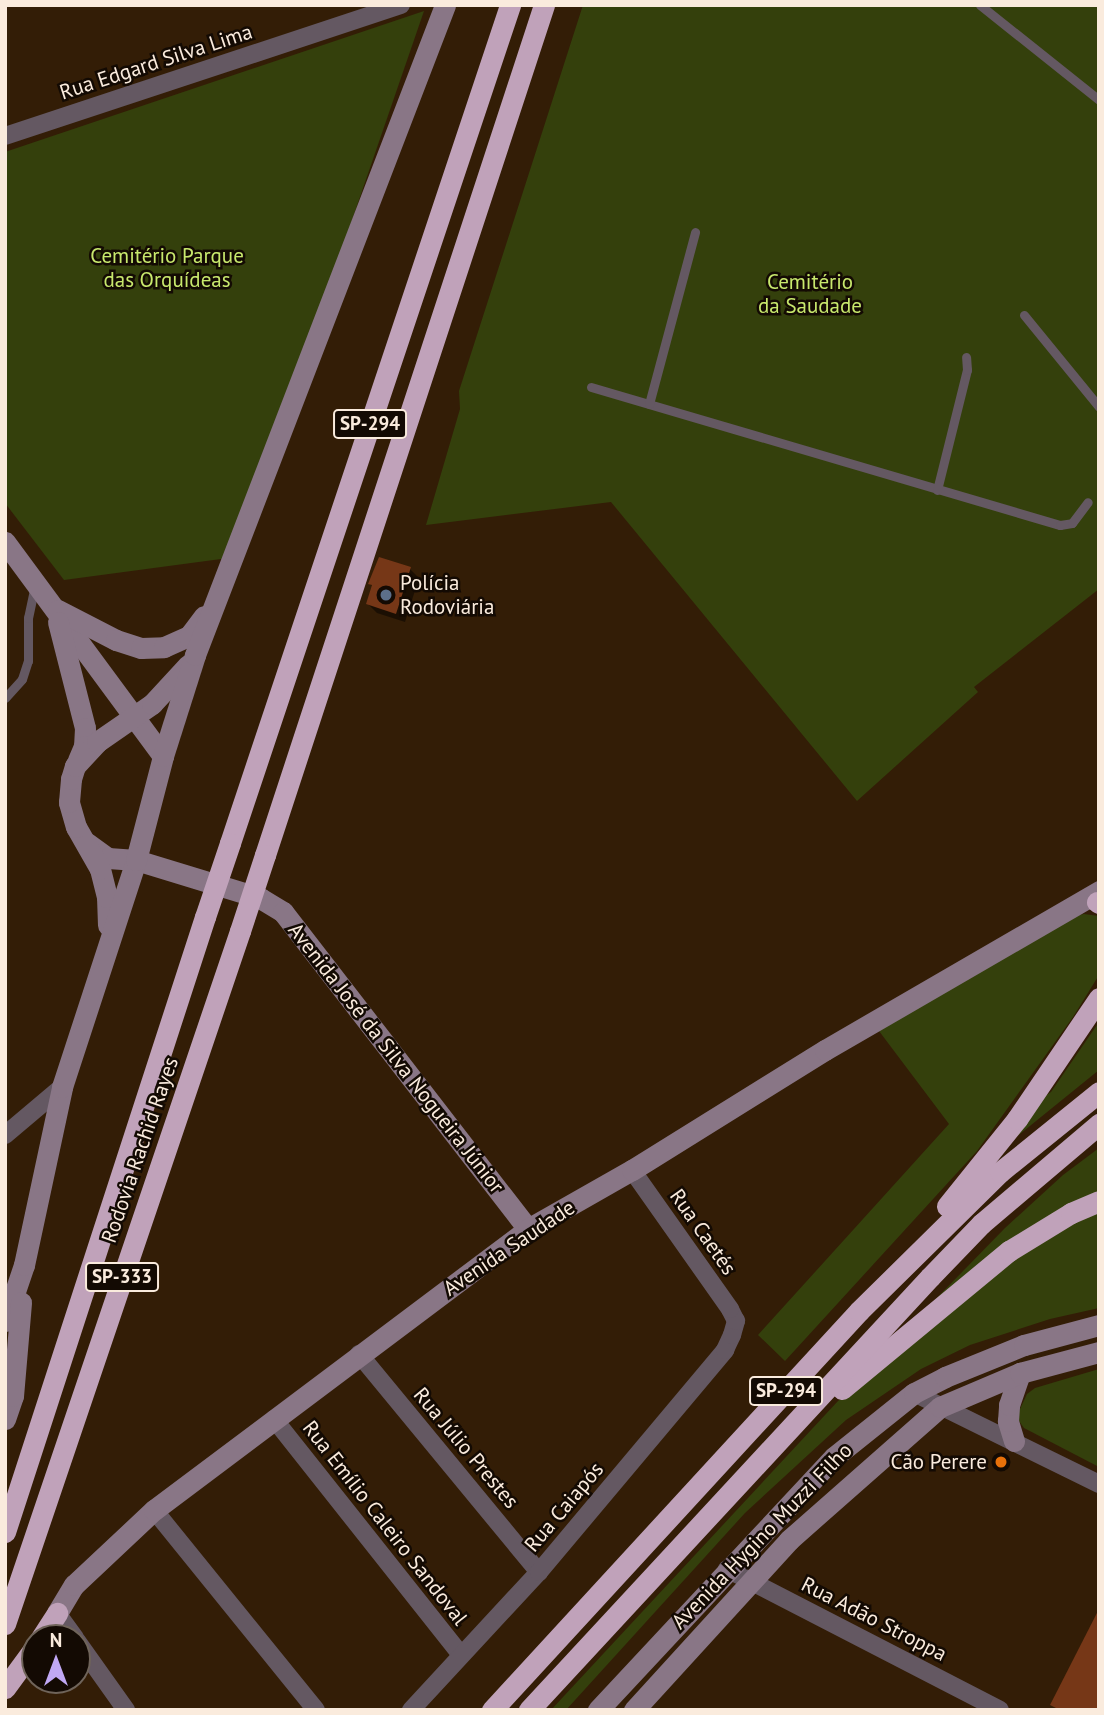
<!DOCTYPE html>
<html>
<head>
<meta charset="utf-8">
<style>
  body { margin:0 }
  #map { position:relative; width:1104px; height:1715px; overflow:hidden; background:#331d06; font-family:"PT Sans",sans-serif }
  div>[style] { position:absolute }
  .green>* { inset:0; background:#34400c }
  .shadow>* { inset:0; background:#0007 }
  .building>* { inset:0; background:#763717 }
  .lane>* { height:9px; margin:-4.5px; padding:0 4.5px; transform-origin:4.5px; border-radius:4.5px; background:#645862 }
  .street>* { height:18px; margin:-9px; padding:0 9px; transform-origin:9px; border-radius:9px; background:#645862 }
  .secondary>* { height:21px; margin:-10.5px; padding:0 10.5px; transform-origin:10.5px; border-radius:10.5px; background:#897686 }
  .highway>* { height:21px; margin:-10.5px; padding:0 10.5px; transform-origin:10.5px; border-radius:10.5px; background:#c0a2ba }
  .highway-bridge>* { height:21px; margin:-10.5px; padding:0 10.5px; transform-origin:10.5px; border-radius:10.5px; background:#c0a2ba }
  .dots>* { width:19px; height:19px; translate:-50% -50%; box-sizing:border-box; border:4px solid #130a03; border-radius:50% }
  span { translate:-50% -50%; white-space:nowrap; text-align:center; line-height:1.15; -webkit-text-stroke:5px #130a03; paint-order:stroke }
  .shield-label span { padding:2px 5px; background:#130a03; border:2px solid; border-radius:5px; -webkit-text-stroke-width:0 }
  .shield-label { font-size:19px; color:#faebdd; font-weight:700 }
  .street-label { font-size:21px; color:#faebdd }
  .park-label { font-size:21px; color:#c8e86d }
  .poi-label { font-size:21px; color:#faebdd }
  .left { translate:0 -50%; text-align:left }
  .right { translate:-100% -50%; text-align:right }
  .frame { position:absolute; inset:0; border:7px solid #faebdd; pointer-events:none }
  .north { position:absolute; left:21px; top:1624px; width:70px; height:70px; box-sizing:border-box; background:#130a03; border:2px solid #6f645a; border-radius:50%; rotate:0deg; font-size:19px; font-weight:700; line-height:28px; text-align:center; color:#faebdd }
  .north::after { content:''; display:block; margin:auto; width:24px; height:32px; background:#c0a8f4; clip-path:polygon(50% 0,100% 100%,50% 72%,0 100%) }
</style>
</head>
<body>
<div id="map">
  <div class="green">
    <i style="clip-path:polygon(583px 5px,1099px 5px,1099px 589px,974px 687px,978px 692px,857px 801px,611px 502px,426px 525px,460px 409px,459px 391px)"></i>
    <i style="clip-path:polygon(424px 11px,236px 557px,64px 580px,5px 503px,5px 152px)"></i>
    <i style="clip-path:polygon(1084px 914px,1099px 916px,1099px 975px,1073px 1017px,977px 1151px,785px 1361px,758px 1335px,949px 1124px,879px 1031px,1075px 916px)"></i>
    <i style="clip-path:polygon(1099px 1022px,1099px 1070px,1010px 1142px,1042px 1098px,1051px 1092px)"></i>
    <i style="clip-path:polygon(1099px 1148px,1099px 1191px,926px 1309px,1005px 1228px,1063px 1175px)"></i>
    <i style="clip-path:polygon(1099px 1209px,1099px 1308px,1050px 1319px,970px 1345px,921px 1369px,846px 1420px,745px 1513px,566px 1710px,551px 1710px,838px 1401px,1028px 1249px)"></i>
    <i style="clip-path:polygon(1099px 1369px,1099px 1467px,1024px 1428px,1019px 1421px,1019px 1411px,1027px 1394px,1035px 1388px)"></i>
  </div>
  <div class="shadow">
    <i style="clip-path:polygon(380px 559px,410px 569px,419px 578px,405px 622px,377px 613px,368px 604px,373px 587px,370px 583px)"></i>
  </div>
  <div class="building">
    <i style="clip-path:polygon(379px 557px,411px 567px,396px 614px,366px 604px,372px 585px,368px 584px)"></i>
    <i style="clip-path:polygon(1099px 1609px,1099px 1710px,1060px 1710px,1050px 1705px)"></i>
  </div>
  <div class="lane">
    <i style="left:980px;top:5px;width:152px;rotate:38.6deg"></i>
    <i style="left:1024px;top:315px;width:119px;rotate:50.8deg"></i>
    <i style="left:591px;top:387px;width:489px;rotate:16.4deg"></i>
    <i style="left:1060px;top:525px;width:12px;rotate:-9deg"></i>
    <i style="left:1072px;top:523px;width:26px;rotate:-53deg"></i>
    <i style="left:649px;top:404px;width:178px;rotate:-75deg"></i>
    <i style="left:937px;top:490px;width:124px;rotate:-76deg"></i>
    <i style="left:967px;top:370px;width:13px;rotate:-94deg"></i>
    <i style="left:5px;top:698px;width:25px;rotate:-48deg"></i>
    <i style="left:22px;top:679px;width:19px;rotate:-72deg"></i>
    <i style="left:28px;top:661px;width:43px;rotate:-90deg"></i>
    <i style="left:28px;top:618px;width:35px;rotate:-78deg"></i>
  </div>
  <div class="street">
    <i style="left:5px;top:136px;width:417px;rotate:-18.3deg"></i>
    <i style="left:5px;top:1135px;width:75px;rotate:-40.1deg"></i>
    <i style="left:359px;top:1354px;width:283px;rotate:50.5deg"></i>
    <i style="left:914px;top:1393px;width:206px;rotate:26.2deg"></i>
    <i style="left:274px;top:1419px;width:301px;rotate:51.6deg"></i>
    <i style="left:154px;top:1510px;width:257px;rotate:51deg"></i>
    <i style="left:727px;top:1569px;width:307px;rotate:27.3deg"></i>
    <i style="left:57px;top:1613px;width:31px;rotate:54deg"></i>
    <i style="left:77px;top:1641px;width:85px;rotate:54.6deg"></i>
    <i style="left:411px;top:1710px;width:188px;rotate:-47.2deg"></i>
    <i style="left:539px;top:1572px;width:290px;rotate:-50deg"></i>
    <i style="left:725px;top:1350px;width:17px;rotate:-65deg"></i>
    <i style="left:732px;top:1335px;width:15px;rotate:-74deg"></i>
    <i style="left:736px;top:1321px;width:13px;rotate:-117deg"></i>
    <i style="left:730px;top:1309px;width:170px;rotate:-125.2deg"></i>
  </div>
  <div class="secondary">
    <i style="left:5px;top:542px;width:266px;rotate:53.6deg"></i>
    <i style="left:58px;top:610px;width:65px;rotate:27.3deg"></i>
    <i style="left:116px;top:640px;width:26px;rotate:18deg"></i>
    <i style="left:141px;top:648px;width:23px;rotate:-2deg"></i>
    <i style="left:164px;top:647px;width:27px;rotate:-24deg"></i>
    <i style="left:189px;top:636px;width:25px;rotate:-53deg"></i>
    <i style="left:58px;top:622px;width:109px;rotate:75.7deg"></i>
    <i style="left:85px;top:728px;width:18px;rotate:93deg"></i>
    <i style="left:84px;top:746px;width:15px;rotate:113deg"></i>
    <i style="left:87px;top:843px;width:26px;rotate:36deg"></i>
    <i style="left:108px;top:858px;width:28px;rotate:4deg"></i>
    <i style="left:136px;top:860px;width:130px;rotate:17deg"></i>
    <i style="left:260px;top:898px;width:27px;rotate:31deg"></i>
    <i style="left:283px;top:912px;width:401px;rotate:52.3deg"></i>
    <i style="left:108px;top:925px;width:28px;rotate:-92deg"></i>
    <i style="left:107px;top:897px;width:29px;rotate:-104deg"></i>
    <i style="left:100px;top:869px;width:48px;rotate:-119.7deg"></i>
    <i style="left:76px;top:827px;width:26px;rotate:-106deg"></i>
    <i style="left:69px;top:802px;width:23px;rotate:-85deg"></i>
    <i style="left:71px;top:779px;width:14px;rotate:-73deg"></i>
    <i style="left:75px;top:766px;width:33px;rotate:-47deg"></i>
    <i style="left:97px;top:742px;width:67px;rotate:-34.6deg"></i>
    <i style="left:152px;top:704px;width:53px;rotate:-47.3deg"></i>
    <i style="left:5px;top:1321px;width:59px;rotate:-71.3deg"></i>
    <i style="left:24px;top:1265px;width:182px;rotate:-77.9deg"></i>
    <i style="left:62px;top:1087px;width:239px;rotate:-71.9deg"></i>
    <i style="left:136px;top:860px;width:107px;rotate:-75.4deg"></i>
    <i style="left:163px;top:756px;width:106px;rotate:-72.4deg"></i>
    <i style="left:195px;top:655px;width:696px;rotate:-68.96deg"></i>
    <i style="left:5px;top:1419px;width:24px;rotate:-71deg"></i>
    <i style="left:13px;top:1396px;width:94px;rotate:-85.1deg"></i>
    <i style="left:1014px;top:1441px;width:21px;rotate:-107deg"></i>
    <i style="left:1008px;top:1421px;width:16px;rotate:-86deg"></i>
    <i style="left:1009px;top:1405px;width:34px;rotate:-71deg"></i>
    <i style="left:57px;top:1613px;width:33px;rotate:-59deg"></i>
    <i style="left:74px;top:1585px;width:110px;rotate:-43.2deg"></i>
    <i style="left:154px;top:1510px;width:468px;rotate:-36.9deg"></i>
    <i style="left:528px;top:1229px;width:120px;rotate:-29.6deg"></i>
    <i style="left:632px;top:1170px;width:227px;rotate:-31.9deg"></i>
    <i style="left:825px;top:1050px;width:317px;rotate:-30.1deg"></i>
    <i style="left:598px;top:1710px;width:346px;rotate:-47deg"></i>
    <i style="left:834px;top:1457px;width:102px;rotate:-38.7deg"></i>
    <i style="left:914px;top:1393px;width:35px;rotate:-27deg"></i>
    <i style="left:945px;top:1377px;width:85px;rotate:-22.1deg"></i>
    <i style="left:1024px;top:1345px;width:78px;rotate:-14.9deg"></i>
    <i style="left:634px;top:1710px;width:230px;rotate:-47.6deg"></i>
    <i style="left:789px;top:1540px;width:201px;rotate:-41.4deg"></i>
    <i style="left:940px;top:1407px;width:87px;rotate:-23deg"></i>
    <i style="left:1020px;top:1373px;width:82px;rotate:-14.9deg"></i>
  </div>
  <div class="highway">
    <i style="left:230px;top:843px;width:884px;rotate:-71.52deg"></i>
    <i style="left:265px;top:855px;width:895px;rotate:-71.83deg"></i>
    <i style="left:1097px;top:902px;width:2px;rotate:27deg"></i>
    <i style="left:947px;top:1206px;width:112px;rotate:-51.2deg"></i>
    <i style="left:1017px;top:1119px;width:146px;rotate:-55.9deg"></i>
    <i style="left:842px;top:1389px;width:217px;rotate:-39.6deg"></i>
    <i style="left:1009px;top:1251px;width:73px;rotate:-31.5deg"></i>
    <i style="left:1071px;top:1213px;width:30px;rotate:-23deg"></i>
    <i style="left:5px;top:1532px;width:647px;rotate:-71.99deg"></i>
    <i style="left:5px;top:1624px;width:732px;rotate:-71.27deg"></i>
    <i style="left:41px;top:1638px;width:30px;rotate:-57deg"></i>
    <i style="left:5px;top:1688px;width:51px;rotate:-53.8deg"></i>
    <i style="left:492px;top:1710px;width:542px;rotate:-47.39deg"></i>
    <i style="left:859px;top:1311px;width:198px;rotate:-44.6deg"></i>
    <i style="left:1000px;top:1172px;width:127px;rotate:-38.9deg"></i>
    <i style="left:529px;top:1710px;width:590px;rotate:-47.2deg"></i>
    <i style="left:930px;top:1277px;width:74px;rotate:-46.1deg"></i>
    <i style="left:981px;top:1224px;width:155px;rotate:-40.3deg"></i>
  </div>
  <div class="highway-bridge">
    <i style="left:205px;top:917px;width:78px;rotate:-71.3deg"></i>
    <i style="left:240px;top:931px;width:80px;rotate:-71.8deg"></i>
  </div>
  <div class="dots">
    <i style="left:386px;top:595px;background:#5c6f8a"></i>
    <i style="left:1001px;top:1462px;background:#e8710a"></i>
  </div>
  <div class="shield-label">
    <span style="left:370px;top:424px">SP-294</span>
    <span style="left:122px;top:1277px">SP-333</span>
    <span style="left:786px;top:1391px">SP-294</span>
  </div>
  <div class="street-label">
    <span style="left:156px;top:62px;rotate:-18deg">Rua Edgard Silva Lima</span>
    <span style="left:396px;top:1058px;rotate:52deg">Avenida José da Silva Nogueira Júnior</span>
    <span style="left:140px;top:1150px;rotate:-71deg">Rodovia Rachid Rayes</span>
    <span style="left:703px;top:1232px;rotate:55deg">Rua Caetés</span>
    <span style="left:509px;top:1248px;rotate:-34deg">Avenida Saudade</span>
    <span style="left:466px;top:1448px;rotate:50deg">Rua Júlio Prestes</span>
    <span style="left:564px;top:1507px;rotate:-50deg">Rua Caiapós</span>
    <span style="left:385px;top:1523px;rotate:52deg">Rua Emílio Caleiro Sandoval</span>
    <span style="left:762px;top:1536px;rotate:-46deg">Avenida Hygino Muzzi Filho</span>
    <span style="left:874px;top:1619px;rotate:27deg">Rua Adão Stroppa</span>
  </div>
  <div class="park-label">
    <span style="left:167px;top:268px">Cemitério Parque<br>das Orquídeas</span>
    <span style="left:810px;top:294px">Cemitério<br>da Saudade</span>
  </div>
  <div class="poi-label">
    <span class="left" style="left:400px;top:595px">Polícia<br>Rodoviária</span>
    <span class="right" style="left:987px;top:1462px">Cão Perere</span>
  </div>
  <div class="frame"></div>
  <div class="north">N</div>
</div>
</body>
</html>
